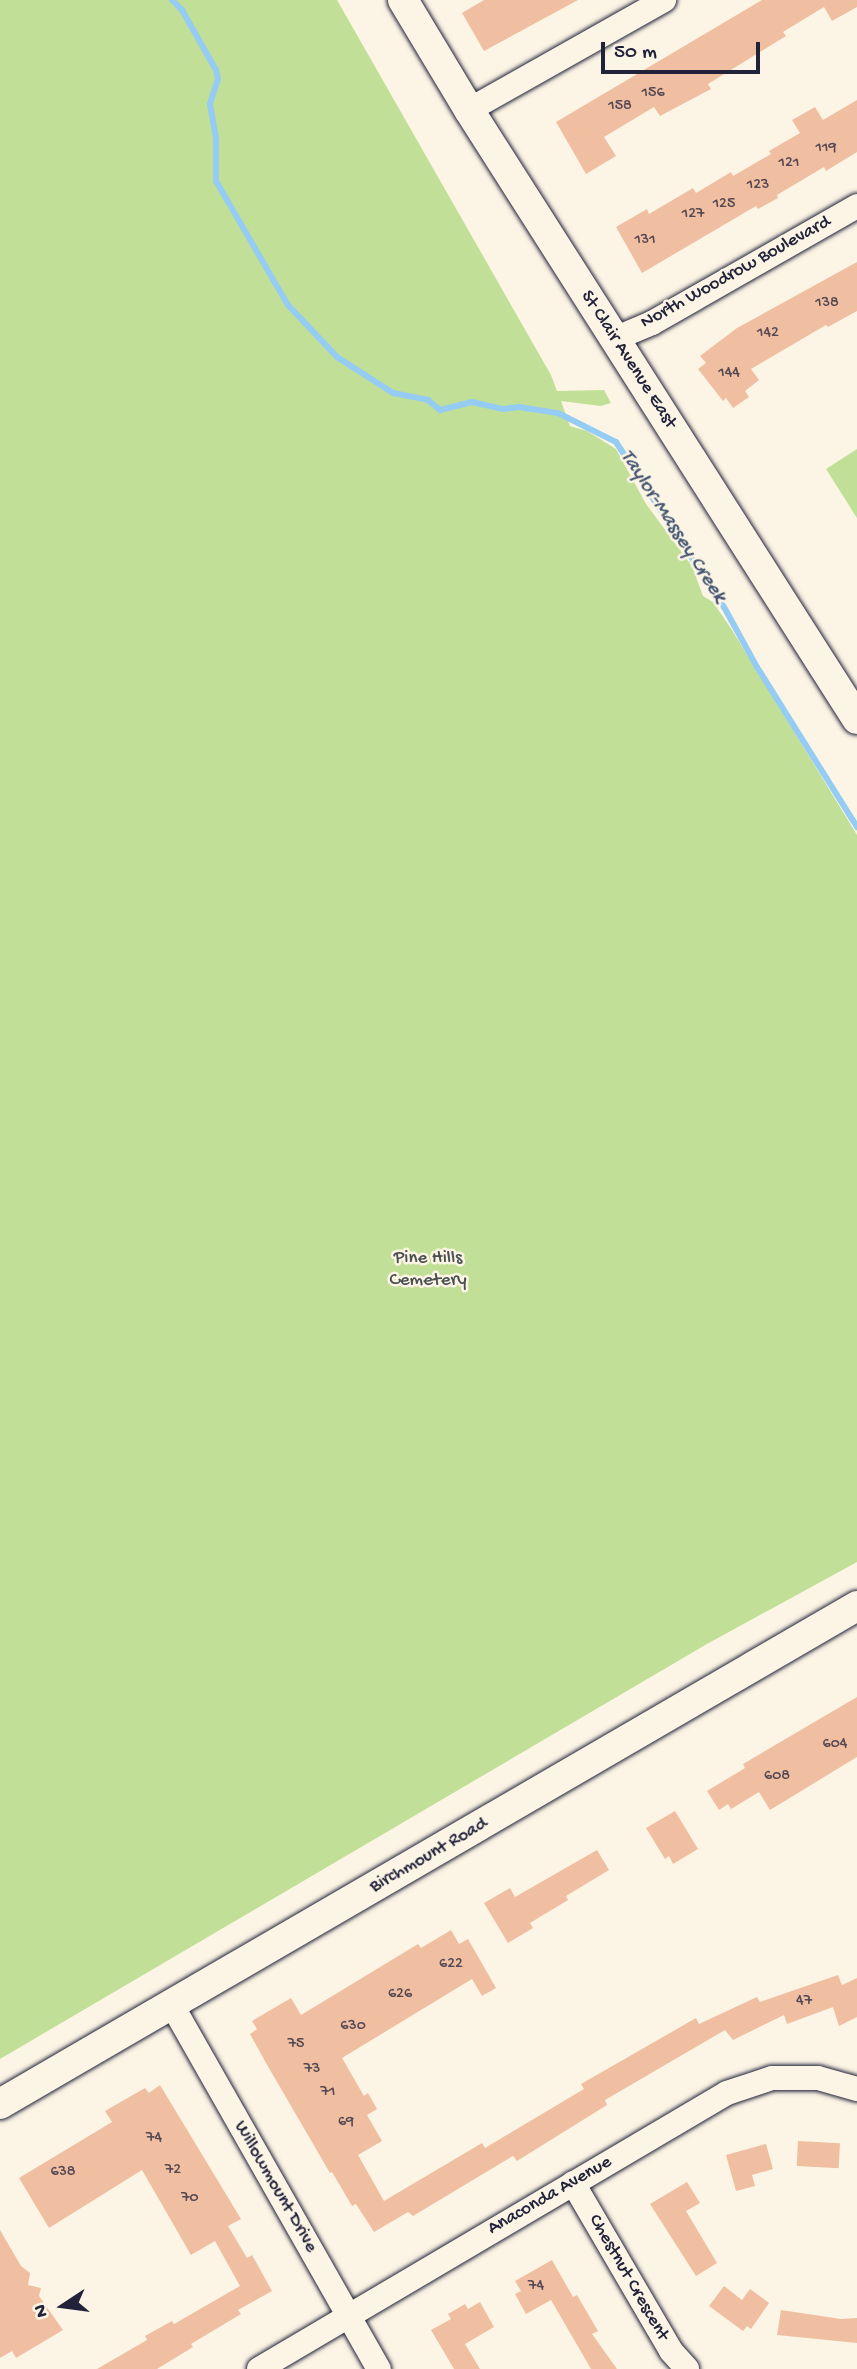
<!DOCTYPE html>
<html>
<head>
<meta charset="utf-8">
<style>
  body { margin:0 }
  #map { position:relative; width:857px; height:2369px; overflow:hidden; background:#fcf5e5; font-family:"Gochi Hand",sans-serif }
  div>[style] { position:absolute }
  .green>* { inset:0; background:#c2df97 }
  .stream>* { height:6px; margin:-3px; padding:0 3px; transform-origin:3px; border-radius:3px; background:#95ccf4 }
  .building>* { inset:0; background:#f0bfa1; transform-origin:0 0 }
  .roads { filter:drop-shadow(0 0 2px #22223b) drop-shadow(0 0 2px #22223b) }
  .minor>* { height:24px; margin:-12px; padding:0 12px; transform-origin:12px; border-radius:12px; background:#fcf5e5 }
  .major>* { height:30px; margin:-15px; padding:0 15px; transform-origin:15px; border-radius:15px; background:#fcf5e5 }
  span { translate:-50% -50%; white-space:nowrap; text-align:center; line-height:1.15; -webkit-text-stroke:5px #fcf5e5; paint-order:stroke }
  .number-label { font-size:16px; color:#564954 }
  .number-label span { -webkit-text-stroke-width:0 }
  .street-label { font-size:19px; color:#22223b }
  .park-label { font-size:19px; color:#4a5152 }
  .water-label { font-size:21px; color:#445572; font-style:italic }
  .north { position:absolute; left:28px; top:2271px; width:70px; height:70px; -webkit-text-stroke:5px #fcf5e5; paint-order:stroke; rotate:257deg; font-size:19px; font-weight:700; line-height:28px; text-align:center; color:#22223b }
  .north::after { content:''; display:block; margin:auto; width:24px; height:32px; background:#22223b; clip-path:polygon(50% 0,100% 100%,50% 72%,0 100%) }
  .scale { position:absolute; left:601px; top:42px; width:159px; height:32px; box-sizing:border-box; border:4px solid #22223b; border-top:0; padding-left:9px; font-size:21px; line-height:24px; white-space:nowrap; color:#22223b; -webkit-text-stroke:5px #fcf5e5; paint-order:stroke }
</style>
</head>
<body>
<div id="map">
  <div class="green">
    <i style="clip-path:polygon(0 0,337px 0,551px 375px,557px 391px,604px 390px,611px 403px,601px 406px,561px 401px,570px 426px,587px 431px,616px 449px,646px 504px,692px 566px,703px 596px,713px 602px,732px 630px,857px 835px,857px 1562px,707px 1644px,0 2059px)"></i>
    <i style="clip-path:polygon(857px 449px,857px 518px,826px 469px)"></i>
  </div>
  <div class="stream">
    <i style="left:172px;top:0;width:14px;rotate:45deg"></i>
    <i style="left:182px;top:10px;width:69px;rotate:60.5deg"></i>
    <i style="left:216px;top:70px;width:9px;rotate:77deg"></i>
    <i style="left:218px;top:79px;width:26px;rotate:108deg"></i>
    <i style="left:210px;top:104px;width:35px;rotate:80deg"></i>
    <i style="left:216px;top:138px;width:43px;rotate:90deg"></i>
    <i style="left:216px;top:181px;width:143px;rotate:59.9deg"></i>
    <i style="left:288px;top:305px;width:71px;rotate:46.7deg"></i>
    <i style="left:337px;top:357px;width:67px;rotate:32.7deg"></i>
    <i style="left:393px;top:393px;width:36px;rotate:11deg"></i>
    <i style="left:428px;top:400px;width:16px;rotate:40deg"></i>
    <i style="left:440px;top:410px;width:33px;rotate:-14deg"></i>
    <i style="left:472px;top:402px;width:32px;rotate:13deg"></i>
    <i style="left:503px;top:409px;width:16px;rotate:-7deg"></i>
    <i style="left:519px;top:407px;width:39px;rotate:9deg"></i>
    <i style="left:558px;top:413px;width:65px;rotate:26.6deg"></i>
    <i style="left:616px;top:442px;width:197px;rotate:56.8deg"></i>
    <i style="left:724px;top:607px;width:68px;rotate:61.2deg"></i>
    <i style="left:757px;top:667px;width:189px;rotate:58deg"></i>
  </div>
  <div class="building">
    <i style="clip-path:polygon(484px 0,578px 0,484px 51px,462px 13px)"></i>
    <i style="clip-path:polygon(762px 0,857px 0,857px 7px,832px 21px,824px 7px,783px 32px,786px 36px,708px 84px,711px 89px,660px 116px,654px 107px,604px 137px,616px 156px,586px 174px,556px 122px)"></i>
    <i style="clip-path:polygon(857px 100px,857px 152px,826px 171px,824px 167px,777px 195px,778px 198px,758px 209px,756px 206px,642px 273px,616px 227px,647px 209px,649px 214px,693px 188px,696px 193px,731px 172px,733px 176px,771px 154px,769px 151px,800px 133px,792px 120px,815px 107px,823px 120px)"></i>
    <i style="clip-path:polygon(857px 262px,857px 311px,828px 327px,826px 325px,751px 369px,759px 380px,745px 391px,749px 397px,733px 408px,726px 398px,723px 401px,698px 369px,706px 363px,700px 356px,737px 328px)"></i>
    <i style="clip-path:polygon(857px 1697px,857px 1757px,770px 1810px,759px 1792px,731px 1809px,728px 1804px,719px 1810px,707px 1791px,745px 1768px,743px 1764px)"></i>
    <i style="clip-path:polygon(675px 1811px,698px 1849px,673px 1864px,669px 1856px,665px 1859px,646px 1828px)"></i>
    <i style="clip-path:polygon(597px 1850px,609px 1870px,566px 1896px,568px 1900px,530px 1923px,533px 1928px,508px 1943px,484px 1903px,510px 1888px,515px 1897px)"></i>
    <i style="clip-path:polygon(451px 1930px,459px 1944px,468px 1939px,496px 1988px,482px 1996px,472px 1979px,342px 2058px,364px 2096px,368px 2093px,377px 2109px,367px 2115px,382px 2141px,358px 2155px,384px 2201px,482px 2143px,485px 2148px,584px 2089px,581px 2084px,696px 2018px,699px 2024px,757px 1997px,760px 2002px,838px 1975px,842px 1985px,857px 1978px,857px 2017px,839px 2026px,833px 2007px,787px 2024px,784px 2015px,733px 2040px,725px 2030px,605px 2100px,607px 2105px,517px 2161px,513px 2156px,413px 2216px,408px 2212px,374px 2232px,356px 2204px,352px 2206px,332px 2172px,330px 2173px,266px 2063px,250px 2034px,257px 2029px,252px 2021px,291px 1998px,301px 2015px,418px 1944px,421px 1948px)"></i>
    <i style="clip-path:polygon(160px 2085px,241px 2219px,228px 2226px,247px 2258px,252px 2255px,272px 2291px,238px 2310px,241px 2314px,191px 2344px,193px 2347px,157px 2369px,97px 2369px,147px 2340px,145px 2336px,172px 2321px,174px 2324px,240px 2286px,215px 2241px,191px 2255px,142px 2170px,49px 2228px,19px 2178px,112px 2122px,105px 2111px,145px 2088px,149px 2093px)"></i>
    <i style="left:798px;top:2141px;width:42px;height:25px;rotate:3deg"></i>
    <i style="clip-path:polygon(766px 2144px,773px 2169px,752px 2175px,755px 2186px,736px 2191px,726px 2155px)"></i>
    <i style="clip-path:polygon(687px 2182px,700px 2203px,686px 2211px,717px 2263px,696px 2276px,650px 2204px)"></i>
    <i style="clip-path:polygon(0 2230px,21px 2266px,30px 2273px,28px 2285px,41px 2288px,39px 2296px,63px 2330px,16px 2358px,12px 2351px,0 2358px)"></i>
    <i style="clip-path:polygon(552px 2260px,573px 2297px,577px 2295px,598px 2331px,592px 2334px,617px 2369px,591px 2369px,551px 2300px,526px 2314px,515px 2294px,521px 2291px,515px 2281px)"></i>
    <i style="clip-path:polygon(724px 2286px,742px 2300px,750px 2289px,769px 2303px,751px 2329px,747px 2326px,743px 2331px,709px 2306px)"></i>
    <i style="clip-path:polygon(480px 2302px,494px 2327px,465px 2344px,480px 2369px,454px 2369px,431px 2330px,451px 2319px,448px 2314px,465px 2304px,468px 2309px)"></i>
    <i style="clip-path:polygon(781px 2310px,841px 2319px,857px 2318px,857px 2343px,777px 2335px)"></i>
  </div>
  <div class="roads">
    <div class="minor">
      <i style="left:469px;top:110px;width:224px;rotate:-29.4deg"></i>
      <i style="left:614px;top:339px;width:41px;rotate:-22.8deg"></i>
      <i style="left:652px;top:323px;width:236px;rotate:-29.7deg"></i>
      <i style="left:172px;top:2005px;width:419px;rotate:60.4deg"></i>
      <i style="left:573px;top:2183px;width:194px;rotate:59.7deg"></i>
      <i style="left:671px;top:2351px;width:24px;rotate:48deg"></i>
      <i style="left:259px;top:2369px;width:543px;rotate:-30.53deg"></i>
      <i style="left:727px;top:2093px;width:47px;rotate:-18.4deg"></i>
      <i style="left:772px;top:2078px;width:46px"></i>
      <i style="left:818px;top:2078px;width:41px;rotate:15.8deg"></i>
    </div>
    <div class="major">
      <i style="left:403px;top:0;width:128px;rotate:59deg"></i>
      <i style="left:469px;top:110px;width:722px;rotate:57.5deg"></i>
      <i style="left:0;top:2104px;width:991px;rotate:-30.16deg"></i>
    </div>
  </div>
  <div class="number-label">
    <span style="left:653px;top:94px">156</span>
    <span style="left:620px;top:107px">158</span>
    <span style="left:826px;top:149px">119</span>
    <span style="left:789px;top:164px">121</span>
    <span style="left:758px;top:186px">123</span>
    <span style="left:724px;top:205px">125</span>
    <span style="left:693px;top:215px">127</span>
    <span style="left:645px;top:241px">131</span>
    <span style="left:827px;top:304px">138</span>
    <span style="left:768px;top:334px">142</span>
    <span style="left:729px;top:374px">144</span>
    <span style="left:835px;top:1745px">604</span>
    <span style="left:777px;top:1777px">608</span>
    <span style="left:451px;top:1965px">622</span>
    <span style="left:400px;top:1995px">626</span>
    <span style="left:804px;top:2002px">47</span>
    <span style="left:353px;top:2027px">630</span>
    <span style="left:296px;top:2045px">75</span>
    <span style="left:312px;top:2070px">73</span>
    <span style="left:328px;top:2093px">71</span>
    <span style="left:346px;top:2123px">69</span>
    <span style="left:154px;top:2139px">74</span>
    <span style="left:173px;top:2171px">72</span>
    <span style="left:63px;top:2173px">638</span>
    <span style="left:190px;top:2199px">70</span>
    <span style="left:536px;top:2287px">74</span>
  </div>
  <div class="street-label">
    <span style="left:736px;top:273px;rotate:-29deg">North Woodrow Boulevard</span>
    <span style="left:628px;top:360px;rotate:57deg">St Clair Avenue East</span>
    <span style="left:429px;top:1856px;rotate:-30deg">Birchmount Road</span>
    <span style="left:275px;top:2187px;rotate:60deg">Willowmount Drive</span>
    <span style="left:550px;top:2196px;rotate:-30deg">Anaconda Avenue</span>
    <span style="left:628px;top:2278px;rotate:60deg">Chestnut Crescent</span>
  </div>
  <div class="park-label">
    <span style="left:428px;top:1270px">Pine Hills<br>Cemetery</span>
  </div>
  <div class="water-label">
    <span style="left:672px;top:527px;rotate:57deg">Taylor-Massey Creek</span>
  </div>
  <div class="north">N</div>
  <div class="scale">50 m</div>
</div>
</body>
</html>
